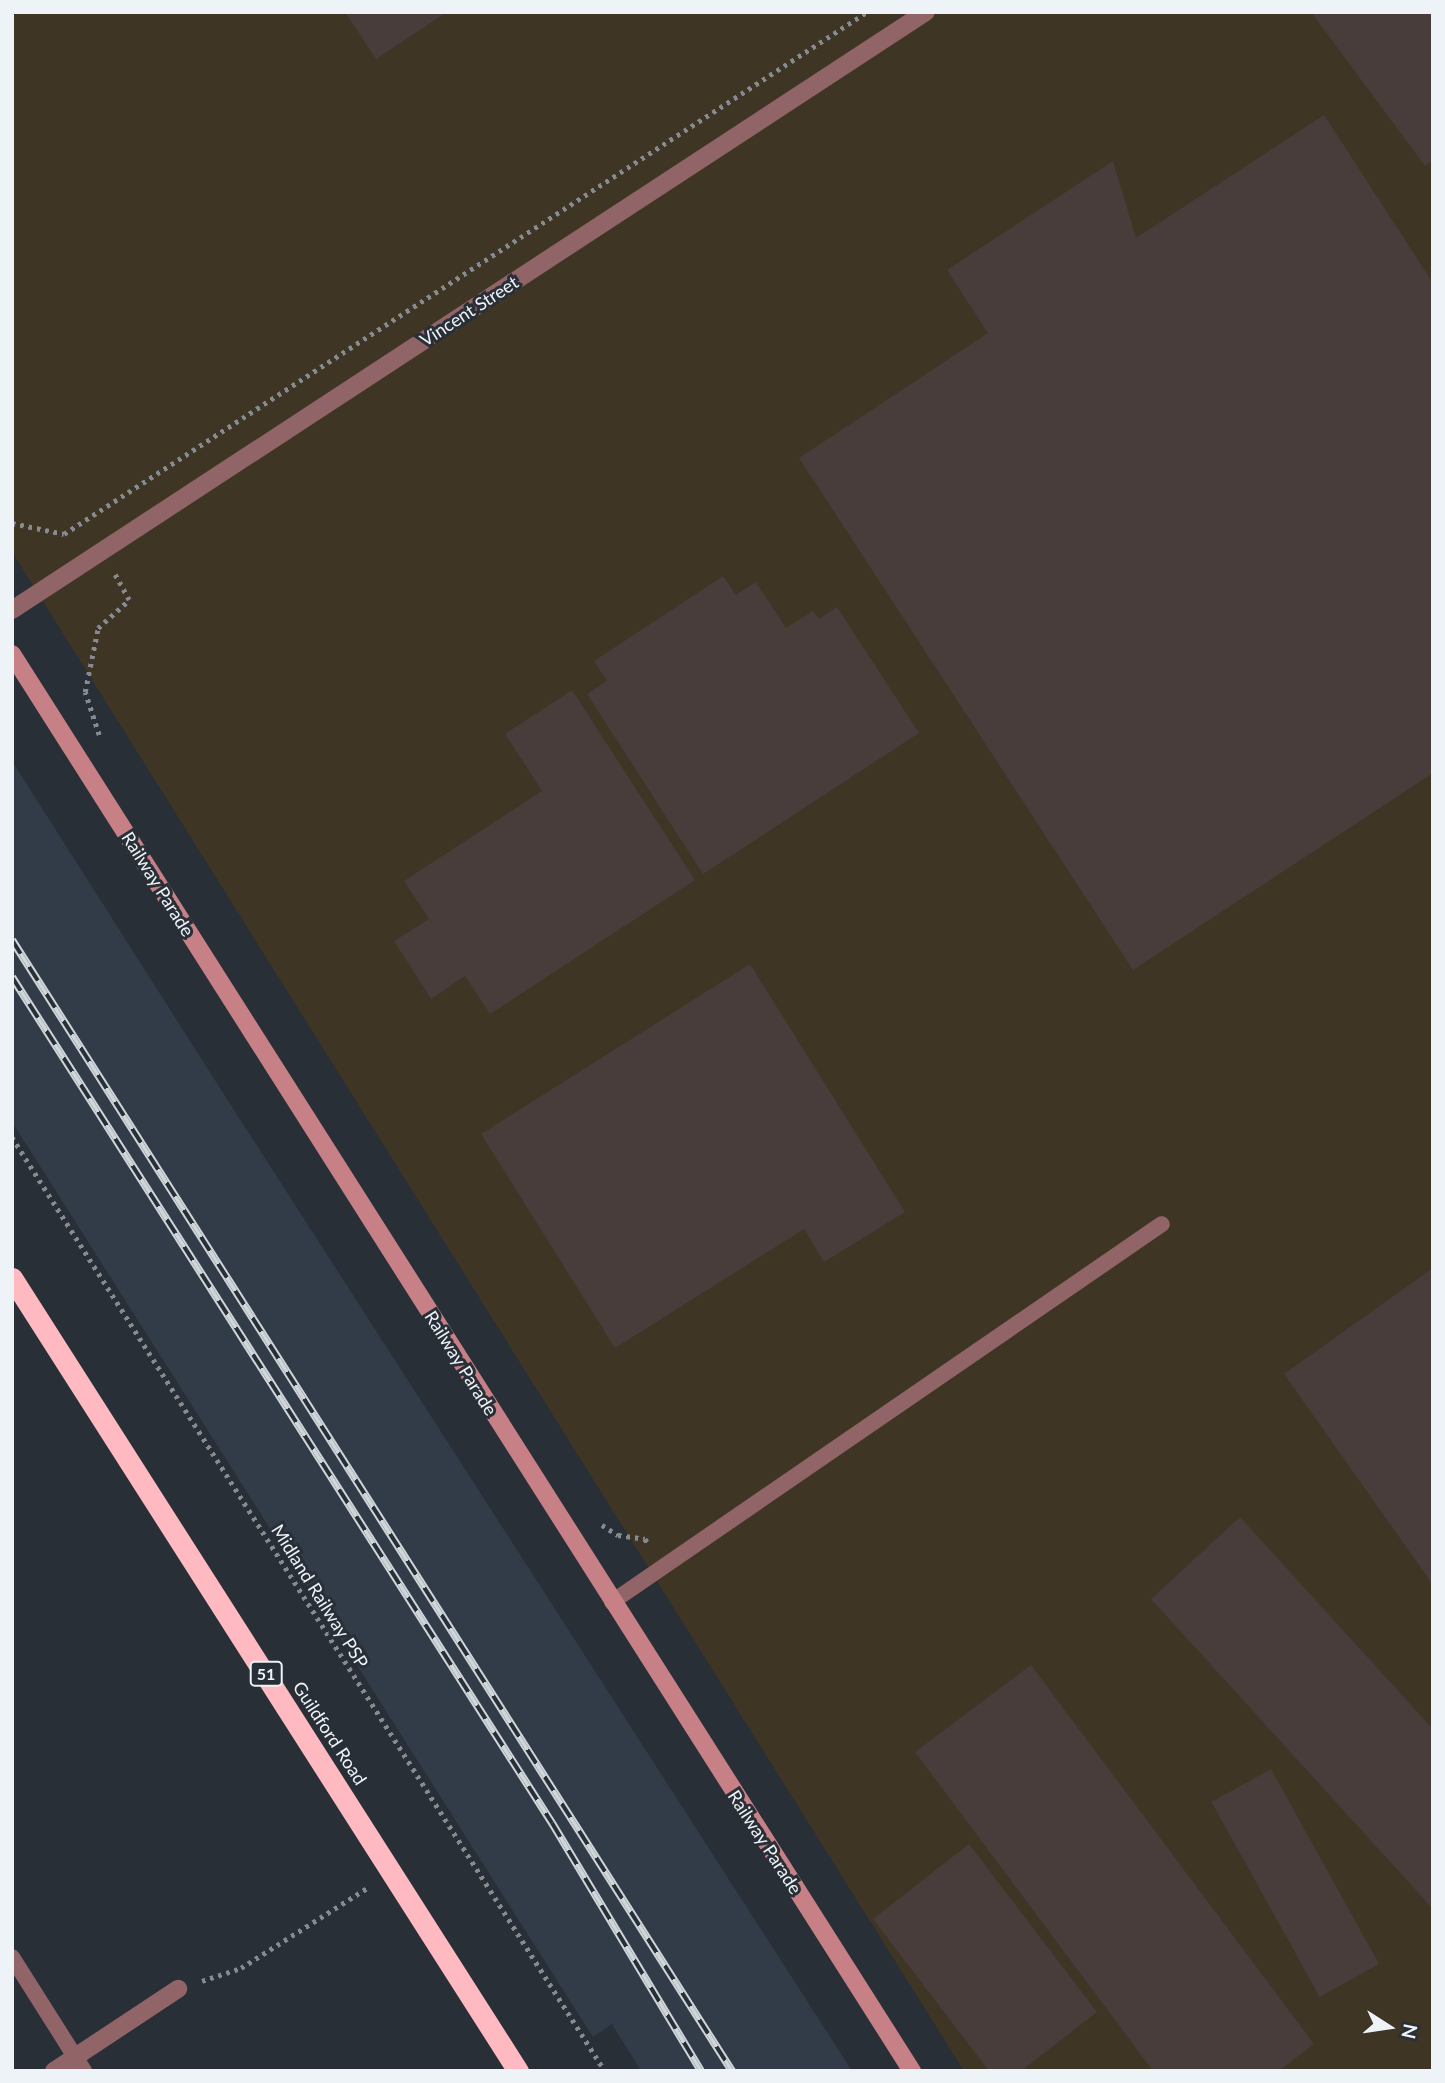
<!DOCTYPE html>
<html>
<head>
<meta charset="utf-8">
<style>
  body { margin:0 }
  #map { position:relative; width:1445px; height:2083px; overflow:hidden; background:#292f37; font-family:Lato,sans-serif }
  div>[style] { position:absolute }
  .built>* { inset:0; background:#313c48 }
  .industrial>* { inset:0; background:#3e3524 }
  .building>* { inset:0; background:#483d3b; transform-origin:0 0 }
  .path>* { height:4.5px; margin-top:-2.25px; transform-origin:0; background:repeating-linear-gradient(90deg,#868b92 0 3.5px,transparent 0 8.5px) }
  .lane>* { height:16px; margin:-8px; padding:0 8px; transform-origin:8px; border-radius:8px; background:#916468 }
  .street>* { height:18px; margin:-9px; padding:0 9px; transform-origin:9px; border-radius:9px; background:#916468 }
  .secondary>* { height:18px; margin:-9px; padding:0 9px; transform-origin:9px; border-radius:9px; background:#c88087 }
  .highway>* { height:21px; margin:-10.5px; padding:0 10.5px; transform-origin:10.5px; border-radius:10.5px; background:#febac0 }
  .rail>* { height:8px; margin-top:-4px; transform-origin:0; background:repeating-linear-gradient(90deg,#292f37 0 16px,#cfd5d9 0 32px); box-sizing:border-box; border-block:2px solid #cfd5d9 }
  span { translate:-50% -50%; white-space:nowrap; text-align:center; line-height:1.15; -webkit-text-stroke:6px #292f37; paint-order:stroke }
  .shield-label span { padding:2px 5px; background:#292f37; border:2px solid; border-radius:5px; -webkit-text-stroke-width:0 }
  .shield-label { font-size:16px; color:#eef3f7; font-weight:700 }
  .street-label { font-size:18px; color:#eef3f7 }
  .frame { position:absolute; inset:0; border:14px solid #eef3f7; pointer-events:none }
  .north { position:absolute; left:1354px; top:1992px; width:70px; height:70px; -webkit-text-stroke:5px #292f37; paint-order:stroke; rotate:102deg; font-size:19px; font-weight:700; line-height:28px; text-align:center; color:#eef3f7 }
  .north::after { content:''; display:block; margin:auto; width:24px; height:32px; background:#eef3f7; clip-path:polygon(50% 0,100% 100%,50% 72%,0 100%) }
</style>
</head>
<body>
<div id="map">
  <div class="built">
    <i style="clip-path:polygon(12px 761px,225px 1096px,852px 2071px,641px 2071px,612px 2024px,593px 2037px,12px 1122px)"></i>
  </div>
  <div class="industrial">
    <i style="clip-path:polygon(12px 12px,1433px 12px,1433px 2071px,964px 2071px,12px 552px)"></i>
  </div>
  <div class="building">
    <i style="clip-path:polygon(345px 12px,447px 12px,376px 59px)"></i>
    <i style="clip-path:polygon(1311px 12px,1433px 12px,1433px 160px,1425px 166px)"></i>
    <i style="clip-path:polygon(1324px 115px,1433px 283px,1433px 773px,1133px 970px,799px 458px,988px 333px,947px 270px,1113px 161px,1136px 238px)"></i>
    <i style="clip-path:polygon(723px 576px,736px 595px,756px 582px,786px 628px,813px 611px,819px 619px,837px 607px,919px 733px,703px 874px,587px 694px,607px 681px,594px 661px)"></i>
    <i style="clip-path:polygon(572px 690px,695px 880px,490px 1014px,465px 976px,431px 999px,394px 941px,429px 919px,404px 881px,542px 791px,505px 734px)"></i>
    <i style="clip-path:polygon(750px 964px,905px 1212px,824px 1262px,804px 1229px,615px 1348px,481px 1134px)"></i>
    <i style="clip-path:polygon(1433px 1268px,1433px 1585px,1284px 1374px)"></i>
    <i style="clip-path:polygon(1240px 1517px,1433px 1729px,1433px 1909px,1151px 1599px)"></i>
    <i style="clip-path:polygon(1031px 1665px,1314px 2044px,1279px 2071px,1153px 2071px,915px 1752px)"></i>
    <i style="left:1271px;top:1769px;width:223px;height:68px;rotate:61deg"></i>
    <i style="clip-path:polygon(969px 1844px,1097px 2012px,1021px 2071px,989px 2071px,873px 1919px)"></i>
  </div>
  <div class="path">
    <i style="left:12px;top:523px;width:53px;rotate:11.9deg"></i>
    <i style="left:64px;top:534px;width:958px;rotate:-33.03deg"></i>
    <i style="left:99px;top:735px;width:45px;rotate:-108deg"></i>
    <i style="left:85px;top:692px;width:65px;rotate:-78.5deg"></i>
    <i style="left:98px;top:628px;width:42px;rotate:-42.1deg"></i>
    <i style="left:129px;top:600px;width:31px;rotate:-119deg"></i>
    <i style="left:12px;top:1137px;width:1106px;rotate:57.59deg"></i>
    <i style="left:602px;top:1525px;width:19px;rotate:32deg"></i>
    <i style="left:618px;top:1535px;width:27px;rotate:8deg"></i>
    <i style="left:645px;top:1539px;width:6px;rotate:51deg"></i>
    <i style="left:202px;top:1981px;width:41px;rotate:-18.4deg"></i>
    <i style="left:241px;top:1968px;width:149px;rotate:-32.4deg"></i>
  </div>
  <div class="lane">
    <i style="left:612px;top:1602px;width:667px;rotate:-34.5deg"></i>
    <i style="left:12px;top:1957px;width:135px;rotate:57.7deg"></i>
  </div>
  <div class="street">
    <i style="left:12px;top:610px;width:1092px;rotate:-33.2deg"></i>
    <i style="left:54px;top:2071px;width:149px;rotate:-33.5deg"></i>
  </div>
  <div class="secondary">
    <i style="left:12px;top:654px;width:1679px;rotate:57.58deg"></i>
  </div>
  <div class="highway">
    <i style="left:12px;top:1278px;width:941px;rotate:57.46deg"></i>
  </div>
  <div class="rail">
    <i style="left:12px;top:940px;width:1341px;rotate:57.52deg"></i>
    <i style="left:12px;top:977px;width:1004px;rotate:57.45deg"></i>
    <i style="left:552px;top:1823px;width:289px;rotate:59deg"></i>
  </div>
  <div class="shield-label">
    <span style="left:266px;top:1674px">51</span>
  </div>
  <div class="street-label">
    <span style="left:469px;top:311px;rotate:-33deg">Vincent Street</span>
    <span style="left:158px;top:884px;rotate:58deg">Railway Parade</span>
    <span style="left:461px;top:1363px;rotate:58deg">Railway Parade</span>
    <span style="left:320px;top:1596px;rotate:58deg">Midland Railway PSP</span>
    <span style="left:330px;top:1733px;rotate:57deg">Guildford Road</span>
    <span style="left:765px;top:1842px;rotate:57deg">Railway Parade</span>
  </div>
  <div class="frame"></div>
  <div class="north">N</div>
</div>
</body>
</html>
